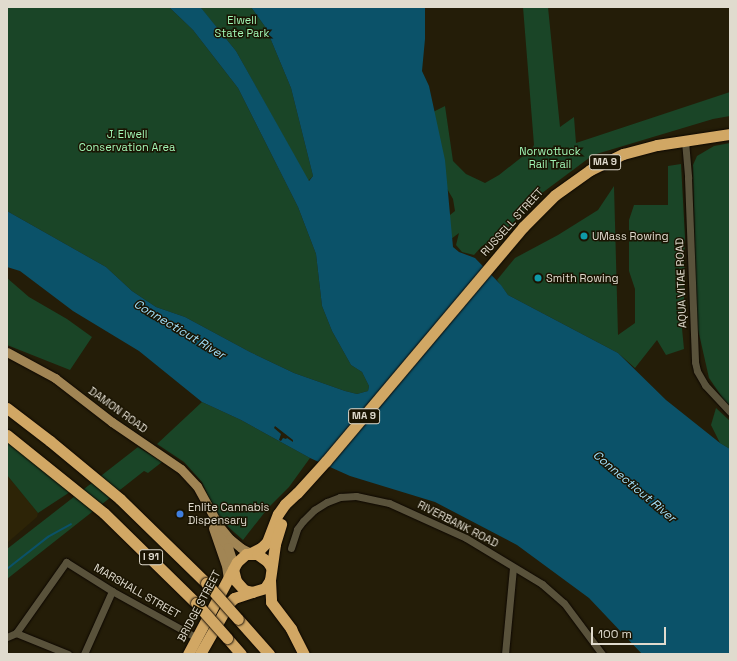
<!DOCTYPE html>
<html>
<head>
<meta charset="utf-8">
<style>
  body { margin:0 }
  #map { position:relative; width:737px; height:661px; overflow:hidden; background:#241d08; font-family:"Space Grotesk",sans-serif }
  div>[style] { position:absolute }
  .built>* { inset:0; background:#2d2407 }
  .green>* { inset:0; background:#1a4527 }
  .water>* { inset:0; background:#0b5269 }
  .pier>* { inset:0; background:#241d08 }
  .stream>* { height:1.5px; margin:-0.75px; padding:0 0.75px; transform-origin:0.75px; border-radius:0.75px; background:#0b5269 }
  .roads { filter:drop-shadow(0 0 1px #0d0700) drop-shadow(0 0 1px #0d0700) }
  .minor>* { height:7px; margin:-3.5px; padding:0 3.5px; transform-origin:3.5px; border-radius:3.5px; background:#59523b }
  .major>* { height:9px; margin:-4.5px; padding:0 4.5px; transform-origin:4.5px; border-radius:4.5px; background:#a18554 }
  .highway>* { height:11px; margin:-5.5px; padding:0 5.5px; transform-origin:5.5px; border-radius:5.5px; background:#d1a764 }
  .bridges { filter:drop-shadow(0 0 1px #0d0700) drop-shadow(0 0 1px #0d0700) }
  .highway-bridge>* { height:11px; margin:-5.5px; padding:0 5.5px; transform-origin:5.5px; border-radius:5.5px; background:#d1a764 }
  .dots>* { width:11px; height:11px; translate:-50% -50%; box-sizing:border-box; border:2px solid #1a1402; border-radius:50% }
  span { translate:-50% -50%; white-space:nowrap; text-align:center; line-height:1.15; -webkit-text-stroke:3px #1a1402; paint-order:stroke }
  .shield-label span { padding:1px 3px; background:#1a1402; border:1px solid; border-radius:3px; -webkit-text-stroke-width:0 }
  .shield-label { font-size:10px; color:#e0dbce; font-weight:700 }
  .park-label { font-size:11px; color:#a1f7b6 }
  .street-label { font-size:11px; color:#e0dbce }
  .poi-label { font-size:11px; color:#e0dbce }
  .left { translate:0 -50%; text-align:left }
  .water-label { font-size:12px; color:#a2e1fc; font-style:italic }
  .frame { position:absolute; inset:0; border:8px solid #e0dbce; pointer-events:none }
  .scale { position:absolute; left:591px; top:627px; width:75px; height:18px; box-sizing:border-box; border:2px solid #e0dbce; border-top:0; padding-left:5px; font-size:12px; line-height:14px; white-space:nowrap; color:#e0dbce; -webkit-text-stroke:3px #1a1402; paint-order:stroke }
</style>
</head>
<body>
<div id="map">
  <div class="built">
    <i style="clip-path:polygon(7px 475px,38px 513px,37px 517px,7px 543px)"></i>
  </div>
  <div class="green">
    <i style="clip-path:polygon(7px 7px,169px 7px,193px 30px,238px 88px,298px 207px,316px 254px,322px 306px,332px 331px,351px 365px,362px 372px,369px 386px,368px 391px,357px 394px,345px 391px,294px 373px,250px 352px,185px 317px,156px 307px,132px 291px,106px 267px,7px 211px)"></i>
    <i style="clip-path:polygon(200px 7px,251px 7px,266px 28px,291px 88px,313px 176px,308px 181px,236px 51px)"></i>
    <i style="clip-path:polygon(523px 7px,548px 7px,560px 127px,574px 117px,576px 143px,730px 92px,730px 116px,713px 119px,593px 155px,534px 199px,518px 218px,495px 239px,482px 246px,474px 255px,462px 252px,456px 245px,459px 233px,394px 282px,386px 266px,455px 211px,453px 199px,446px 187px,433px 112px,445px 106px,453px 161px,466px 174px,485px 183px,499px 175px,532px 149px,534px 145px)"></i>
    <i style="clip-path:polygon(730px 143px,730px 406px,724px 400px,709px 378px,697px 325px,693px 165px,697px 156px,714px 146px)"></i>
    <i style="clip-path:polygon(681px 164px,685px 237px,684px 299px,681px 318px,684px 349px,666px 355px,657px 340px,635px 368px,618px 353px,508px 295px,497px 280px,515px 258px,558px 235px,598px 210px,614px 186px,618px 335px,635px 323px,635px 289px,629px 271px,629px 220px,634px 205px,668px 205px,668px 166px)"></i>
    <i style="clip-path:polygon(7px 278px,29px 297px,67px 319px,92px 337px,70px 370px,7px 345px)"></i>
    <i style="clip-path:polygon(202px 402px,241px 420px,310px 458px,289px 487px,268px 508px,243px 540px,217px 517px,202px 482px,184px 462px,157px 444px)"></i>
    <i style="clip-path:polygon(716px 408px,730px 421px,730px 449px,720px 443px,711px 425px)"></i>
    <i style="clip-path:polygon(7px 441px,70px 492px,38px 513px,7px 475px)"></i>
    <i style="clip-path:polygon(138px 447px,162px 462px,148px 473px,144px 471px,7px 579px,7px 549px)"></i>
  </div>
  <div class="water">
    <i style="clip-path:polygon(169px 7px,200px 7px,202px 9px,236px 51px,309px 181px,313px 176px,291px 88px,266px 28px,251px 7px,425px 7px,425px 39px,422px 71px,429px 86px,445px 160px,453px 247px,459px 252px,475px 258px,501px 285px,508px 295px,618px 353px,666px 400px,720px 443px,730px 449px,730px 654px,642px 654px,589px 598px,517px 545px,435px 502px,350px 476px,310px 458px,241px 420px,202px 402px,139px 351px,73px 311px,20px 271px,7px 267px,7px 211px,106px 267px,132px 291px,156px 307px,185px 317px,250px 352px,294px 373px,345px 391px,357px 394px,368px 391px,369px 386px,362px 372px,351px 365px,332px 331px,322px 306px,316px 254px,298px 207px,238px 88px,193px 30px)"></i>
  </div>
  <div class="pier">
    <i style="clip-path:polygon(275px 426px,293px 440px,293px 442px,287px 438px,286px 439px,283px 438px,281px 441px,279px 440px,281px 434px,274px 428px)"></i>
  </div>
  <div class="stream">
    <i style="left:7px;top:569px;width:52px;rotate:-38deg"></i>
    <i style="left:48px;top:537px;width:26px;rotate:-29deg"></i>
  </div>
  <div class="roads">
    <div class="minor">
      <i style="left:685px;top:141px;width:37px;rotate:85deg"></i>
      <i style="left:688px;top:178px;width:184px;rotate:87.8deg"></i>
      <i style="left:695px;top:362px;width:9px;rotate:77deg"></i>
      <i style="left:697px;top:371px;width:16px;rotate:60deg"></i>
      <i style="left:705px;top:385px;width:37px;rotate:47deg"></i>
      <i style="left:291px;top:548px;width:20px;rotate:-72deg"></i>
      <i style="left:297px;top:529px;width:10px;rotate:-53deg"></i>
      <i style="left:303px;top:521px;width:16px;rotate:-45deg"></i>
      <i style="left:314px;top:510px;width:15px;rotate:-32deg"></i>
      <i style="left:327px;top:502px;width:14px;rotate:-21deg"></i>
      <i style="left:340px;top:497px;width:16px;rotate:-4deg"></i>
      <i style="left:356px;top:496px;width:34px;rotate:12deg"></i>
      <i style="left:389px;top:503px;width:85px;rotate:24.4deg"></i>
      <i style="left:466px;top:538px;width:89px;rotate:31.2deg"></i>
      <i style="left:542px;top:584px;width:29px;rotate:41deg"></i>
      <i style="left:564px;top:603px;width:64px;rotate:53.3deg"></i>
      <i style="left:16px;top:633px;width:56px;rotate:22deg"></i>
      <i style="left:7px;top:637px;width:10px;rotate:-24deg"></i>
      <i style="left:16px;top:633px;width:87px;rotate:-54.8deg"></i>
      <i style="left:66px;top:562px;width:54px;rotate:32.2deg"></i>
      <i style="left:112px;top:591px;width:97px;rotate:28.9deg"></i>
      <i style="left:84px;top:654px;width:69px;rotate:-66deg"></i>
      <i style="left:505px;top:654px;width:87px;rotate:-84.7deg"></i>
    </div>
    <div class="major">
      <i style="left:7px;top:352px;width:55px;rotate:28.4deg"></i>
      <i style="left:55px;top:378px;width:72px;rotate:37.7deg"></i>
      <i style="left:112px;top:422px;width:83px;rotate:34.3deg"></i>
      <i style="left:181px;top:469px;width:23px;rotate:47deg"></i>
      <i style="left:197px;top:486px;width:46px;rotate:61.2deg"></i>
      <i style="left:219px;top:526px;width:17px;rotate:50deg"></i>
      <i style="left:230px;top:539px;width:14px;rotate:39deg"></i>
      <i style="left:241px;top:548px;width:11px;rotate:27deg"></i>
      <i style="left:213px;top:528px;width:39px;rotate:71deg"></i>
      <i style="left:226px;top:565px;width:15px;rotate:82deg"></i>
      <i style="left:218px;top:535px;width:16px;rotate:50deg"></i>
      <i style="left:228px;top:547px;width:20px;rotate:72deg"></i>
    </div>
    <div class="highway">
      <i style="left:7px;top:408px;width:54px;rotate:37.5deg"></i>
      <i style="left:50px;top:441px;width:91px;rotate:39.6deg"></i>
      <i style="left:120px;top:499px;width:120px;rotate:44.3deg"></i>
      <i style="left:7px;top:435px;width:124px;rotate:38.8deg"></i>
      <i style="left:104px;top:513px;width:129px;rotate:44.4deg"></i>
      <i style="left:251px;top:553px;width:11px;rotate:-27deg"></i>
      <i style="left:261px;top:548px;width:8px;rotate:-45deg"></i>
      <i style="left:267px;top:542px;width:30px;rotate:-69deg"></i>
      <i style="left:278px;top:514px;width:12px;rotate:-55deg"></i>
      <i style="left:285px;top:504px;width:16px;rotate:-43deg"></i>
      <i style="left:297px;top:493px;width:43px;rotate:-47.8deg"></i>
      <i style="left:326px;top:461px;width:306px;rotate:-49.9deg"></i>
      <i style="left:523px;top:227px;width:45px;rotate:-45deg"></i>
      <i style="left:555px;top:195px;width:43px;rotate:-35.5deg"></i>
      <i style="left:590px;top:170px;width:37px;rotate:-26deg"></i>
      <i style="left:623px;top:154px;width:35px;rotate:-15deg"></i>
      <i style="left:657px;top:145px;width:74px;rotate:-8.6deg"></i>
      <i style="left:233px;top:569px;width:12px;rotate:76deg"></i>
      <i style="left:236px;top:581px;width:12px;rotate:48deg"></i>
      <i style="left:244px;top:590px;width:8px;rotate:14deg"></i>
      <i style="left:252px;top:592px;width:14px;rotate:-17deg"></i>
      <i style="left:265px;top:588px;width:9px;rotate:-58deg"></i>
      <i style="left:270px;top:580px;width:36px;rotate:-82deg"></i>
      <i style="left:275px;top:544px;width:21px;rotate:-73deg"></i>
      <i style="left:270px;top:580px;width:22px;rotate:87deg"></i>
      <i style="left:271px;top:602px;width:34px;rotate:53deg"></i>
      <i style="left:291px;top:629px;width:28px;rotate:63deg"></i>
      <i style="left:238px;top:619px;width:47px;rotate:48.5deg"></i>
      <i style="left:227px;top:638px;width:21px;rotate:49deg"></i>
      <i style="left:188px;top:654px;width:104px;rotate:-62deg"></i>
      <i style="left:237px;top:562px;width:12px;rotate:-42deg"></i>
      <i style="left:246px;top:554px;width:11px"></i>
      <i style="left:257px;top:554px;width:12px;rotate:35deg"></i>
      <i style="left:267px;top:561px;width:7px;rotate:56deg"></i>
      <i style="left:200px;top:654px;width:59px;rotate:-60.4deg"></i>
      <i style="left:229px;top:603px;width:7px;rotate:-45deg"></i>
      <i style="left:234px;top:598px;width:19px;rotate:-18deg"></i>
    </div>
  </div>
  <div class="bridges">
    <div class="highway-bridge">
      <i style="left:206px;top:583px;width:48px;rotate:48.4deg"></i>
      <i style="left:196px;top:603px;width:47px;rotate:48.5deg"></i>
    </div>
  </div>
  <div class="dots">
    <i style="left:584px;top:236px;background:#0f9aa8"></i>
    <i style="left:538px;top:278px;background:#0f9aa8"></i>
    <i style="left:180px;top:514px;background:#3f7fe0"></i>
  </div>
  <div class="shield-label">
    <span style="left:605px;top:162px">MA 9</span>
    <span style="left:364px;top:416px">MA 9</span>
    <span style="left:151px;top:557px">I 91</span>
  </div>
  <div class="park-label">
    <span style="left:242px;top:27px">Elwell<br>State Park</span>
    <span style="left:127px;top:141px">J. Elwell<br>Conservation Area</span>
    <span style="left:550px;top:158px">Norwottuck<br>Rail Trail</span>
  </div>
  <div class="street-label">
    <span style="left:512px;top:222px;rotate:-48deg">RUSSELL STREET</span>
    <span style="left:681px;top:283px;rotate:-92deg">AQUA VITAE ROAD</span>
    <span style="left:118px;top:410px;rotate:36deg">DAMON ROAD</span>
    <span style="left:458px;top:524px;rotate:27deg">RIVERBANK ROAD</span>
    <span style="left:137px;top:591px;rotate:30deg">MARSHALL STREET</span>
    <span style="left:199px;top:606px;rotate:-62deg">BRIDGE STREET</span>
  </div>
  <div class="poi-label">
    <span class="left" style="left:592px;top:236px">UMass Rowing</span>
    <span class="left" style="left:546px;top:278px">Smith Rowing</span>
    <span class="left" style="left:188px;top:514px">Enlite Cannabis<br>Dispensary</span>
  </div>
  <div class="water-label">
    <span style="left:179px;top:330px;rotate:31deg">Connecticut River</span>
    <span style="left:634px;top:487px;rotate:40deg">Connecticut River</span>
  </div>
  <div class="frame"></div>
  <div class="scale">100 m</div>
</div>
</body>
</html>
